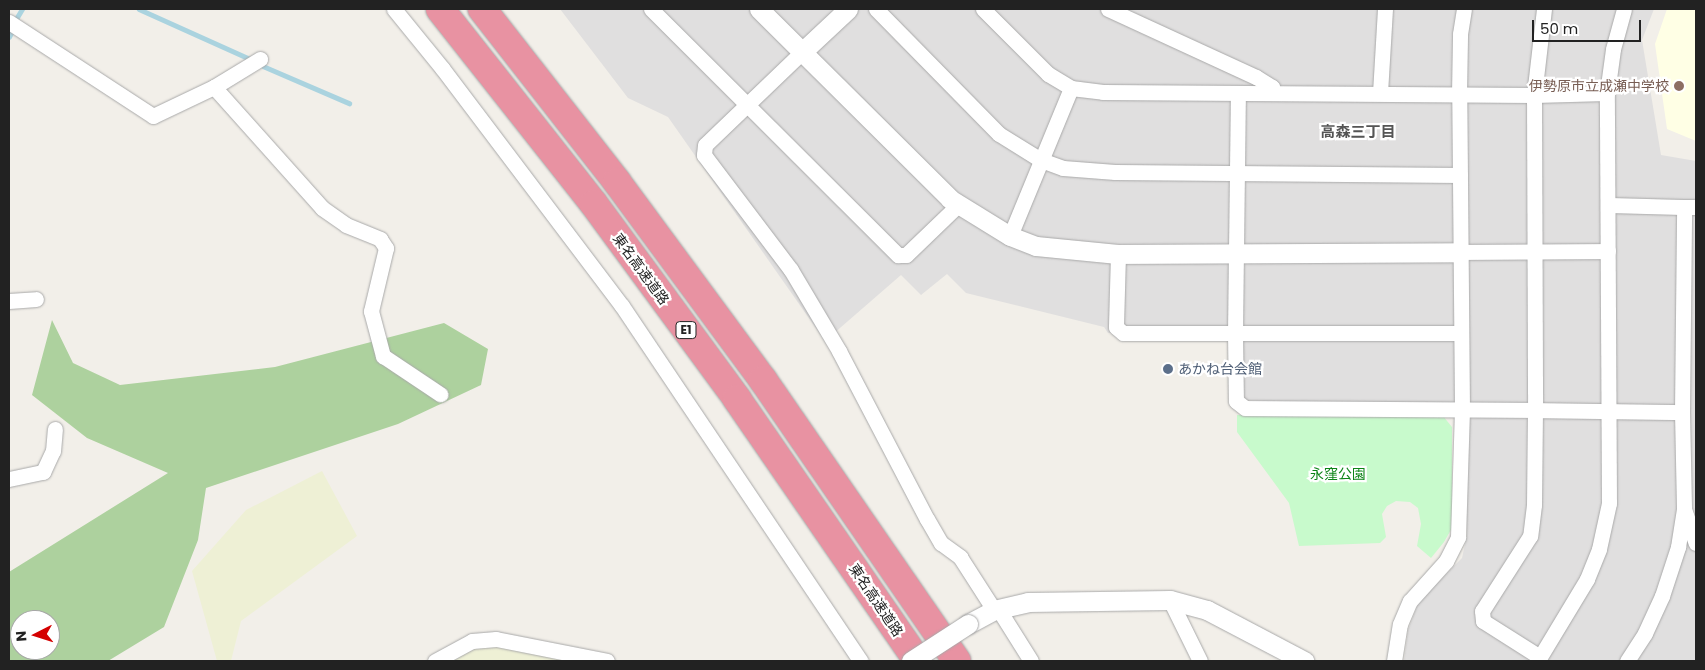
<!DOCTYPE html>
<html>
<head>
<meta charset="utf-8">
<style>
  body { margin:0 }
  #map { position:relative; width:1705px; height:670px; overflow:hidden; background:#f2efe9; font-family:Poppins,"Noto Sans JP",sans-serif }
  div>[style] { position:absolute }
  .residential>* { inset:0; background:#e0dfdf }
  .education>* { inset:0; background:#ffffe5 }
  .farmland>* { inset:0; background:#eef0d5 }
  .forest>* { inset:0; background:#add19e }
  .park>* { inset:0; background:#c8facc }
  .stream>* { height:4.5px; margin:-2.25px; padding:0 2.25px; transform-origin:2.25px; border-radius:2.25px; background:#aad3df }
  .roads { filter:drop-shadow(0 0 1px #a9a9a9) drop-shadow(0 0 1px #a9a9a9) }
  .minor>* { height:15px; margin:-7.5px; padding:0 7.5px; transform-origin:7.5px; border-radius:7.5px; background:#fff }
  .tertiary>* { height:19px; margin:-9.5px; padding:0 9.5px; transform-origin:9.5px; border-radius:9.5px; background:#fff }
  .motorway>* { height:28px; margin:-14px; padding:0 14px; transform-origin:14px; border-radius:14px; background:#e892a2 }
  .bridges { filter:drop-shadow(0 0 1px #a9a9a9) drop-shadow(0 0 1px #a9a9a9) }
  .tertiary-bridge>* { height:19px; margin:-9.5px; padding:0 9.5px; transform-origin:9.5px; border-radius:9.5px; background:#fff }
  .dots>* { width:14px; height:14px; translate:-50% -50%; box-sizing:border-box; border:2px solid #fff; border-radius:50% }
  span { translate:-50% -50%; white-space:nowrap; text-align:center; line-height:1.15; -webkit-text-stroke:4.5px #fff; paint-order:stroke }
  .shield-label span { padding:1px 4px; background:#fff; border:1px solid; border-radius:4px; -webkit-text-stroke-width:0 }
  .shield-label { font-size:12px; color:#222; font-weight:700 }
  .education-label { font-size:14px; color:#785e54 }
  .right { translate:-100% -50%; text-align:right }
  .street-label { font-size:14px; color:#222 }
  .service-label { font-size:14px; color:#4e5e75 }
  .left { translate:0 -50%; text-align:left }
  .park-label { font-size:14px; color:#0c8416 }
  .neighbourhood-label { font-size:15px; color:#555; font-weight:700 }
  .frame { position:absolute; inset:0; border:10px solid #222; pointer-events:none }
  .north { position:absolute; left:10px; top:610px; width:50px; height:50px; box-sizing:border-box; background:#fff; border:1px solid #a7a7a7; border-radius:50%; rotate:265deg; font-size:14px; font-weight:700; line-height:20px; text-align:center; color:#222 }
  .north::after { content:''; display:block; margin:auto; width:18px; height:22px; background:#d40000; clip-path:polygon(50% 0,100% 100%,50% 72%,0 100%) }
  .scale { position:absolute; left:1532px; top:20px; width:109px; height:22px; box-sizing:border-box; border:2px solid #222; border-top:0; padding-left:6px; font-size:15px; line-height:18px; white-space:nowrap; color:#222; -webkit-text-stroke:4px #fff; paint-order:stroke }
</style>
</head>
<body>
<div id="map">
  <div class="residential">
    <i style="clip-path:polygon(560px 9px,1654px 9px,1642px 40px,1661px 155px,1696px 161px,1696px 661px,1404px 661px,1408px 630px,1419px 601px,1462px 558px,1467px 535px,1465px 409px,1238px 400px,1230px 331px,1108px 333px,1104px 327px,966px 293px,947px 274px,921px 295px,901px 275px,825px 341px,668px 117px,628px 98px)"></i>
  </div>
  <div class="education">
    <i style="clip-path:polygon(1667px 9px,1696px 9px,1696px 141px,1667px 129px,1655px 44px)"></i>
  </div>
  <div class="farmland">
    <i style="clip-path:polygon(322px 471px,357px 536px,241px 621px,231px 661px,217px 661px,192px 571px,246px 510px)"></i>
    <i style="clip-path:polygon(500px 645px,568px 661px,452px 661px,474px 649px)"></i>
  </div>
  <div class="forest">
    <i style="clip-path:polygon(evenodd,52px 320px,73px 363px,120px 385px,275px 367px,444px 323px,488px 349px,481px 385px,398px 424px,206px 488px,198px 540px,164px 627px,108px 661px,9px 661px,9px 572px,168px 473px,87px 438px,32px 395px,52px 320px,20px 620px,50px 620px,50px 650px,20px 650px,20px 620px)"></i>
  </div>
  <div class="park">
    <i style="clip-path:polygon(1237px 415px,1443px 416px,1452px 427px,1452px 528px,1444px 542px,1431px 558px,1417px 546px,1421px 524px,1418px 508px,1410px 502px,1396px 501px,1387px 506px,1382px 514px,1386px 537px,1380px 543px,1299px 546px,1289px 503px,1237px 432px)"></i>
  </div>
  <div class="stream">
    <i style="left:139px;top:9px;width:122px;rotate:24.2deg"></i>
    <i style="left:16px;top:19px;width:12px;rotate:-59deg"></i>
    <i style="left:9px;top:37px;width:7px;rotate:-63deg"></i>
    <i style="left:263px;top:66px;width:94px;rotate:23.3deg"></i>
  </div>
  <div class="roads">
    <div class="minor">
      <i style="left:394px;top:9px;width:76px;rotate:50.9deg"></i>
      <i style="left:442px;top:68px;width:298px;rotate:52.9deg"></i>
      <i style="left:622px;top:306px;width:428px;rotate:56.1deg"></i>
      <i style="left:651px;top:9px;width:349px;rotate:44.9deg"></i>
      <i style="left:898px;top:255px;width:8px"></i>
      <i style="left:906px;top:255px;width:72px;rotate:-43.9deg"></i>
      <i style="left:876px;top:9px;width:175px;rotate:45.5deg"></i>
      <i style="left:999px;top:134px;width:49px;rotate:31.8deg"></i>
      <i style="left:1041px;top:160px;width:23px;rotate:20deg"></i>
      <i style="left:1063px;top:168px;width:52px;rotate:4.4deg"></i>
      <i style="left:1115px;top:172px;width:345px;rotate:0.5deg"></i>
      <i style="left:983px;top:9px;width:92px;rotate:45deg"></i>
      <i style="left:1048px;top:74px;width:27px;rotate:31deg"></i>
      <i style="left:1071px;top:88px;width:32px;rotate:7deg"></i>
      <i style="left:1103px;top:92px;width:431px;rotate:0.4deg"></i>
      <i style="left:1534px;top:95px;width:73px;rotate:-1.6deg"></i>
      <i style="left:1607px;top:93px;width:44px;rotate:-82.2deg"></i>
      <i style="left:1613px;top:49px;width:41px;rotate:-74.6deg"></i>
      <i style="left:1108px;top:9px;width:163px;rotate:24.7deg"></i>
      <i style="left:1256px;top:77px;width:19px;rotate:32deg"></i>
      <i style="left:1272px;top:87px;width:6px;rotate:81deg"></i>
      <i style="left:1544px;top:9px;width:87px;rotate:96.6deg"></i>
      <i style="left:1534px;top:95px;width:315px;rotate:89.8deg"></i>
      <i style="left:1535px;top:410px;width:147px;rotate:0.8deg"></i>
      <i style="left:1682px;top:412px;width:205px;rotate:-89.4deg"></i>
      <i style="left:1684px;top:207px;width:12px"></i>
      <i style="left:9px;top:22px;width:172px;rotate:33.1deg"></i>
      <i style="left:153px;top:116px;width:68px;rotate:-25.4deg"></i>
      <i style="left:214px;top:87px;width:54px;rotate:-31.3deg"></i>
      <i style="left:802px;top:52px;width:134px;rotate:136.2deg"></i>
      <i style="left:705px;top:145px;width:10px;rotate:96deg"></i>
      <i style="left:704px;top:155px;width:144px;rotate:52.9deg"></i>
      <i style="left:791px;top:270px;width:94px;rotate:59.3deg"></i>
      <i style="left:839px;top:351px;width:190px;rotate:62.4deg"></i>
      <i style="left:927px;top:519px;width:28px;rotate:60deg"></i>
      <i style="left:941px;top:543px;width:24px;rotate:36deg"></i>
      <i style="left:960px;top:557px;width:63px;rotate:57.3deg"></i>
      <i style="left:214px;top:87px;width:162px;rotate:48.2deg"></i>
      <i style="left:322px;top:208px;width:29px;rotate:35deg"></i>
      <i style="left:346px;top:225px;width:37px;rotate:22deg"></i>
      <i style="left:380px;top:239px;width:11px;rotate:56deg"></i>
      <i style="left:386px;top:248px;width:65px;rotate:103.4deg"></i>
      <i style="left:371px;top:311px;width:47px;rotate:75.1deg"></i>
      <i style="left:383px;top:356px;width:69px;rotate:33.7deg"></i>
      <i style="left:1380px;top:93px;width:84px;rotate:-86.6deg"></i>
      <i style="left:1608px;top:205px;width:76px;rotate:1.5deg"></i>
      <i style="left:1010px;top:236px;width:160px;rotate:-67.6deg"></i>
      <i style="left:1461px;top:252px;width:147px;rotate:-0.4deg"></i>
      <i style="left:1118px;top:254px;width:73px;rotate:91.6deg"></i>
      <i style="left:1116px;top:327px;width:9px;rotate:41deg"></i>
      <i style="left:1123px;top:333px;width:112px"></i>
      <i style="left:1235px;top:333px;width:239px;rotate:-89.3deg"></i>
      <i style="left:9px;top:301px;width:27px;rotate:-4deg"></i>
      <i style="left:1461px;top:333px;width:226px;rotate:180deg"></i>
      <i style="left:1235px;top:333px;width:68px;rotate:89.2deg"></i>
      <i style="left:1236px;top:401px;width:11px;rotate:38deg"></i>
      <i style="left:1245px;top:408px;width:290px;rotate:0.4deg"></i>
      <i style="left:1535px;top:410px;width:95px;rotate:90.6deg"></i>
      <i style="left:1534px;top:505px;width:31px;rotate:97deg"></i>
      <i style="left:1530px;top:536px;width:89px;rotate:122.6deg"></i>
      <i style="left:1482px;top:611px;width:10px;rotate:84deg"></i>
      <i style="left:1483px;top:621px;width:67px;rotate:32.3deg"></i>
      <i style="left:1540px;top:657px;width:91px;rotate:-58.9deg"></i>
      <i style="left:1587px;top:579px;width:32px;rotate:-68deg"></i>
      <i style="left:1599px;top:549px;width:47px;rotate:-77.7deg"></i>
      <i style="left:1609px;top:503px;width:410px;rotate:-90.3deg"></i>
      <i style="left:1682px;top:412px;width:97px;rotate:88.8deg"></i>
      <i style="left:1684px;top:509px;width:36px;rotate:71deg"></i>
      <i style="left:9px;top:479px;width:35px;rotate:-12deg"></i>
      <i style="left:43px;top:472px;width:23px;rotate:-65deg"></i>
      <i style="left:53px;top:451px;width:22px;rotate:-85deg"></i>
      <i style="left:1170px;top:600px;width:68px;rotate:63.8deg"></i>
      <i style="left:999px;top:610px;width:60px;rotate:57.9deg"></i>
      <i style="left:435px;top:661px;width:42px;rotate:-28.4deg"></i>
      <i style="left:472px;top:641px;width:24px;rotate:-5deg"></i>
      <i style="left:496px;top:639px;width:113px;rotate:11.2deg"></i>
      <i style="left:1394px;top:661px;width:37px;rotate:-81deg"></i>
      <i style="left:1400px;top:624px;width:25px;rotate:-67deg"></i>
      <i style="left:1410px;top:601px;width:54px;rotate:-48deg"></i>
      <i style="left:1446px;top:561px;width:27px;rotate:-63deg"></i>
      <i style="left:1458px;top:537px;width:128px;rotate:-88.2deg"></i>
      <i style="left:1462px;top:409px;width:315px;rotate:-90.5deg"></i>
      <i style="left:1459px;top:94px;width:60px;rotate:-89deg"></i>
      <i style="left:1460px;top:34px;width:25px;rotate:-81deg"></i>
      <i style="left:1627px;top:661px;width:33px;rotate:-57deg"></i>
      <i style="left:1645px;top:633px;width:41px;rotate:-65.3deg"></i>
      <i style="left:1662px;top:596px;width:52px;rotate:-71.9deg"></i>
      <i style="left:1678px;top:547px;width:38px;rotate:-81deg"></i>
    </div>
    <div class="tertiary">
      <i style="left:759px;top:9px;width:269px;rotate:44.8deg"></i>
      <i style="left:950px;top:199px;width:70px;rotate:31.7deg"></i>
      <i style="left:1010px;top:236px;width:28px;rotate:21deg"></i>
      <i style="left:1036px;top:246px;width:82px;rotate:5.6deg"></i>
      <i style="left:1118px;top:254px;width:343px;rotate:-0.3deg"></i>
      <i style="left:802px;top:52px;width:63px;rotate:-43.1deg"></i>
      <i style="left:968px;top:624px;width:30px;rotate:-28deg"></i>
      <i style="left:994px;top:610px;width:35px;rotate:-13deg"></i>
      <i style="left:1028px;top:602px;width:142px;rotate:-0.8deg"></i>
      <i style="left:1170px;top:600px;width:38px;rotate:15deg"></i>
      <i style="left:1207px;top:610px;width:110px;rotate:27.7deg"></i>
    </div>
    <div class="motorway">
      <i style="left:440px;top:9px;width:248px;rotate:51.7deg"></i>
      <i style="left:594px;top:204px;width:242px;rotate:53.7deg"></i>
      <i style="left:737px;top:399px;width:318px;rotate:55.4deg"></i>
      <i style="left:482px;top:9px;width:219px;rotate:52deg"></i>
      <i style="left:617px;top:182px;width:246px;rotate:53.6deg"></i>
      <i style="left:763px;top:380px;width:341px;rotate:55.4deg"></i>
    </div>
  </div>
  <div class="bridges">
    <div class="tertiary-bridge">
      <i style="left:911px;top:661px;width:68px;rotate:-33deg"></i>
    </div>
  </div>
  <div class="dots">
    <i style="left:1679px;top:86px;background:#8d6e63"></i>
    <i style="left:1168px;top:369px;background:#5c6f8a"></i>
  </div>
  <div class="shield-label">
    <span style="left:686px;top:330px">E1</span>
  </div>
  <div class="education-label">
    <span class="right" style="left:1669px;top:86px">伊勢原市立成瀬中学校</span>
  </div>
  <div class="street-label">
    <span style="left:641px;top:269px;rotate:54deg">東名高速道路</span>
    <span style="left:876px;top:600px;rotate:56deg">東名高速道路</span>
  </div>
  <div class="service-label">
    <span class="left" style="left:1178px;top:369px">あかね台会館</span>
  </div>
  <div class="park-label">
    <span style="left:1338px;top:474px">永窪公園</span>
  </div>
  <div class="neighbourhood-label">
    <span style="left:1358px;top:132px">高森三丁目</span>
  </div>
  <div class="frame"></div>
  <div class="north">N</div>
  <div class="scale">50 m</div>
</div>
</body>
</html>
